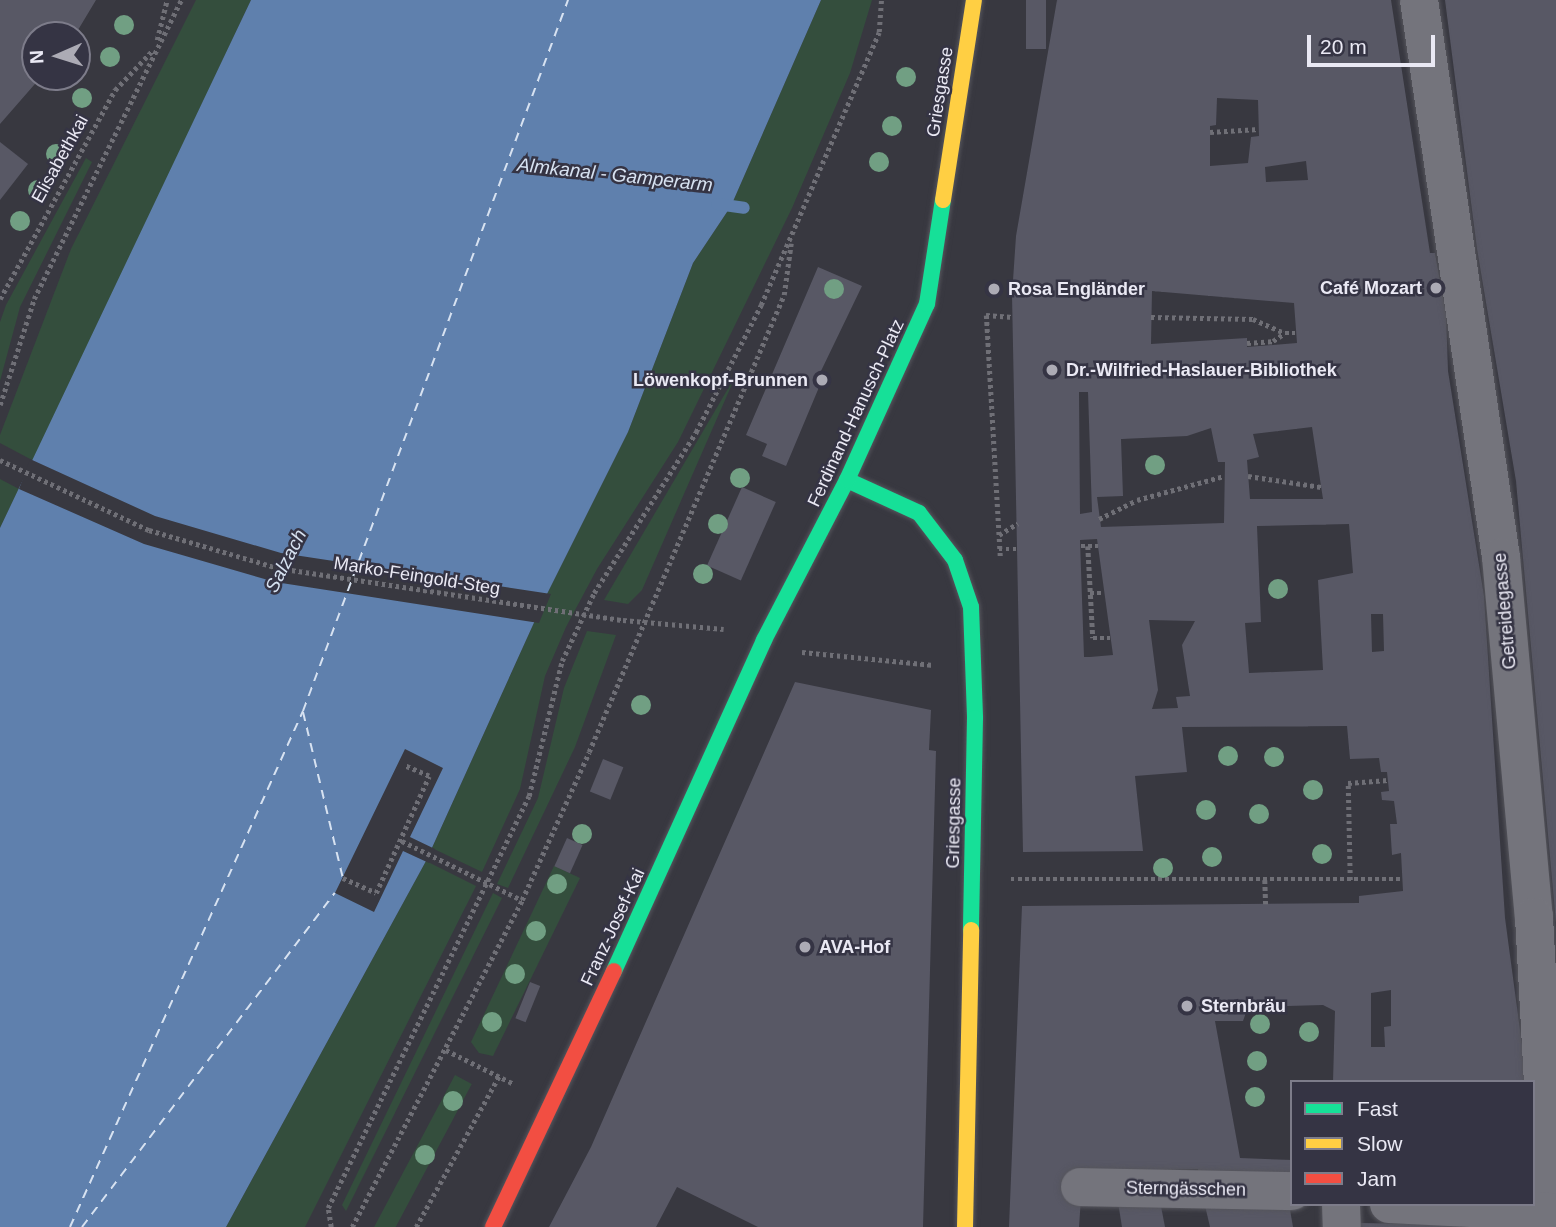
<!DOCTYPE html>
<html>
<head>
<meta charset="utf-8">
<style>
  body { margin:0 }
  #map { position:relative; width:1556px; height:1227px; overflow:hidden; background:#383840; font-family:Helvetica,sans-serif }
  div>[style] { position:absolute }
  .green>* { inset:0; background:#344e3d; transform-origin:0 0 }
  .water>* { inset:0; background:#5f80ad }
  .pier>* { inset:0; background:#383840 }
  .stream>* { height:12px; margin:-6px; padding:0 6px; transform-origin:6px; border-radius:6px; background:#5f80ad }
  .ferry>* { height:2px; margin-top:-1px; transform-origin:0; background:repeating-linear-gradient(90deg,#d7e2f1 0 9px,transparent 0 16px) }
  .building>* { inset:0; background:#585865; transform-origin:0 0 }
  .path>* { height:4.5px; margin-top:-2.25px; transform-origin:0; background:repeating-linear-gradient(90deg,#6f6f76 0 3.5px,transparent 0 7px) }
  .roads { filter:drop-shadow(0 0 2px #55555c) drop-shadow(0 0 2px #55555c) }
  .street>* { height:38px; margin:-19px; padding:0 19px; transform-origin:19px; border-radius:19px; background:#74747c }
  .fast>* { height:16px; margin:-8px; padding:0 8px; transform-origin:8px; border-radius:8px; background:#16e098 }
  .slow>* { height:16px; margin:-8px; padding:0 8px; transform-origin:8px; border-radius:8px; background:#ffcf43 }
  .jam>* { height:16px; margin:-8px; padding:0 8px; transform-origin:8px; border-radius:8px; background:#f24e42 }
  .path-bridge>* { height:4.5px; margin-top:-2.25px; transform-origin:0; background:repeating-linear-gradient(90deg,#6f6f76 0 3.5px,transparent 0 7px) }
  .trees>* { width:20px; height:20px; margin:-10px; border-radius:50%; background:#719f83 }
  .dots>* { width:19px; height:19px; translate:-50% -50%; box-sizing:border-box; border:4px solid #353444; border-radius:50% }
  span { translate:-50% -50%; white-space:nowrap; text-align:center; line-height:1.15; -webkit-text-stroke:5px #353444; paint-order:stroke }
  .street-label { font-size:18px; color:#eae9f4 }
  .poi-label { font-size:18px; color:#eae9f4; font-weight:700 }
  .right { translate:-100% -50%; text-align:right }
  .left { translate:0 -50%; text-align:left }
  .water-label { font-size:19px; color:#d7e2f1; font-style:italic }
  .legend { position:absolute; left:1290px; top:1080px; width:245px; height:126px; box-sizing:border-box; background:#353444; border:2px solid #7d7c8a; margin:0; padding:9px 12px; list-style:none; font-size:21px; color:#eae9f4 }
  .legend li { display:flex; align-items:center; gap:14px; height:35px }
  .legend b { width:35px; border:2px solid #7d7c8a }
  .north { position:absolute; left:21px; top:21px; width:70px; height:70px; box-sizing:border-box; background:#353444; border:2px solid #7d7c8a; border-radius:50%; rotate:267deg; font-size:19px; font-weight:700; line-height:28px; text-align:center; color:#eae9f4 }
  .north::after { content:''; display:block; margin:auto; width:24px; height:32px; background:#acabb5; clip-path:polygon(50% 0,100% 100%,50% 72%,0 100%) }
  .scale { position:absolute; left:1307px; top:35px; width:128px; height:32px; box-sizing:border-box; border:4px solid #eae9f4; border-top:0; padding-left:9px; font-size:21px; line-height:24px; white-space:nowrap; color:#eae9f4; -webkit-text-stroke:5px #353444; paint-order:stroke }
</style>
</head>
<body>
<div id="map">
  <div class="green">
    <i style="clip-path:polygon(196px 0,251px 0,34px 461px,0 443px,0 435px,71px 249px)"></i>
    <i style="clip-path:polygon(821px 0,872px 0,850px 73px,792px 208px,678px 442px,597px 569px,566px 627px,545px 676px,520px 789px,482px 872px,432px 848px,547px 594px,628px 432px,693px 263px,731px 206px)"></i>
    <i style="clip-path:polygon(86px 158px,92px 162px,20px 307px,0 381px,0 322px,6px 305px)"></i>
    <i style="clip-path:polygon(736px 375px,642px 590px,628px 604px,604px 600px)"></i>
    <i style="clip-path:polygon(0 479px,19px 489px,0 528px)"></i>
    <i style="clip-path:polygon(587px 631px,616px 635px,575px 747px,508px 888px,497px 884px,538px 798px,564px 688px)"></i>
    <i style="clip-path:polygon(426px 861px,476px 886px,305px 1227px,226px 1227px)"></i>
    <i style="clip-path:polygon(554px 866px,580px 878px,493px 1056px,479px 1053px,471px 1042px)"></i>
    <i style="clip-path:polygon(493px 893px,502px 898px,346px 1211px,342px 1205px)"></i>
    <i style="left:455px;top:1075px;width:19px;height:172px;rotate:28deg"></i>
  </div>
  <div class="water">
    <i style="clip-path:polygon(251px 0,821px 0,731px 206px,693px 263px,628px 432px,547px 594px,426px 861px,226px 1227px,0 1227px,0 528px)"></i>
  </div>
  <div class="pier">
    <i style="clip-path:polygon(30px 459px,155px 516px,281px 553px,551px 594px,539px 623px,275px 582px,144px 544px,19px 489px)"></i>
    <i style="clip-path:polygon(405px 749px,443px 768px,410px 837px,435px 849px,429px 863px,403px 851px,374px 912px,335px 893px)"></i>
  </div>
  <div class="stream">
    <i style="left:717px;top:204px;width:27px;rotate:8deg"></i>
  </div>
  <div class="ferry">
    <i style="left:303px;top:712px;width:171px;rotate:76.5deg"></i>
    <i style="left:70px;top:1227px;width:566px;rotate:-65.7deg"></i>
    <i style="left:303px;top:711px;width:759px;rotate:-69.56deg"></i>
    <i style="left:82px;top:1227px;width:419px;rotate:-52.9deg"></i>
  </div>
  <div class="building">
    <i style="clip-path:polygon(0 0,96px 0,75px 35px,35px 35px,35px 77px,41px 77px,0 124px)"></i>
    <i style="left:1026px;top:0;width:20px;height:49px"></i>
    <i style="clip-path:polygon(evenodd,1057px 0,1391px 0,1430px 253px,1435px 253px,1446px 314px,1448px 371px,1484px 596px,1505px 918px,1527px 1082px,1333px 1082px,1335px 1011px,1323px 1005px,1248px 1007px,1243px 1021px,1215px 1021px,1240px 1158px,1292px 1160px,1292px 1184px,1200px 1181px,1198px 1169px,1128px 1171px,1081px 1198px,1079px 1227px,1009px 1227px,1022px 906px,1359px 903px,1359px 896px,1403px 891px,1401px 853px,1392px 855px,1390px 824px,1397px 824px,1394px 801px,1382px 800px,1381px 792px,1389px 791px,1387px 772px,1381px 772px,1379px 758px,1350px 759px,1347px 726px,1182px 727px,1187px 772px,1135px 776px,1143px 851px,1023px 852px,1012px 295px,1016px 236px,1057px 0,1217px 98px,1258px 100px,1259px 136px,1251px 137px,1248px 163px,1210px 166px,1210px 126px,1216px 125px,1217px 98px,1057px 0,1306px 161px,1308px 180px,1266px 182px,1265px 167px,1306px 161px,1057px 0,1152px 291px,1294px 303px,1297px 343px,1247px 347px,1247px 338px,1151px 344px,1152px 291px,1057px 0,1079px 392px,1088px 392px,1092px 512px,1080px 514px,1079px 392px,1057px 0,1312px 427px,1323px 499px,1250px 499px,1247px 460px,1259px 457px,1253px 434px,1312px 427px,1057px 0,1211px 428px,1218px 462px,1225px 462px,1224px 523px,1101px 527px,1097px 497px,1123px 496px,1121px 439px,1187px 436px,1211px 428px,1057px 0,1349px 524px,1353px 573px,1318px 580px,1323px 670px,1249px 673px,1245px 623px,1261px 622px,1257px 526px,1349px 524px,1057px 0,1097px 539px,1113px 655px,1090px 657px,1084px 657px,1080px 540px,1097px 539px,1057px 0,1371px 614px,1383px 614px,1384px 651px,1372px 652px,1371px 614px,1057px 0,1149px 620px,1195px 621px,1182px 645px,1190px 696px,1176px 697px,1178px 708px,1152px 709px,1158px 690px,1149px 620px,1057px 0,1391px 990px,1391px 1026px,1384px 1027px,1385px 1047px,1371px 1047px,1371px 993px,1391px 990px)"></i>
    <i style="clip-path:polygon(1445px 0,1556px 0,1556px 923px,1516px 481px,1477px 249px)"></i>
    <i style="clip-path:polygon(0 142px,28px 164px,0 200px)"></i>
    <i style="clip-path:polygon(818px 267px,862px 286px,821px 371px,825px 373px,786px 466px,762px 456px,767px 444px,746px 435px)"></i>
    <i style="left:742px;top:487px;width:37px;height:86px;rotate:24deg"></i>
    <i style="clip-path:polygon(795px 682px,931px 710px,929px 750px,936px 751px,923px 1227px,758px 1227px,677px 1187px,656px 1227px,549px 1227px,591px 1147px)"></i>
    <i style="left:603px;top:759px;width:22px;height:35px;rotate:22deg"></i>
    <i style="left:567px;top:838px;width:17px;height:31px;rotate:24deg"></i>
    <i style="left:530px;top:982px;width:11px;height:39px;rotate:22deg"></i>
    <i style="clip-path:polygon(1117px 1196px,1159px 1196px,1165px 1227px,1122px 1227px)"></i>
    <i style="clip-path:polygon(1203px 1197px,1288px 1198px,1293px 1227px,1210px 1227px)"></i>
    <i style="clip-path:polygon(1361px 1223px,1461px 1225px,1460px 1227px,1361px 1227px)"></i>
  </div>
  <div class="path">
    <i style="left:157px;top:40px;width:41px;rotate:-76deg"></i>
    <i style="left:1210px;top:132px;width:49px;rotate:-3.5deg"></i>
    <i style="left:0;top:299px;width:239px;rotate:-61.2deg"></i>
    <i style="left:115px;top:90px;width:54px;rotate:-46.5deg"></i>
    <i style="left:1151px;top:317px;width:102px;rotate:1.1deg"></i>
    <i style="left:1253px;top:319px;width:35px;rotate:24deg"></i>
    <i style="left:1285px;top:333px;width:11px"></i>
    <i style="left:1247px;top:343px;width:26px;rotate:-4deg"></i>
    <i style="left:1273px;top:341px;width:14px;rotate:-34deg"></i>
    <i style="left:0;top:405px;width:111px;rotate:-72.2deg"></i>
    <i style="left:34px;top:299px;width:333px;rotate:-63.8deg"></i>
    <i style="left:1248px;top:476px;width:74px;rotate:8.6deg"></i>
    <i style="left:1099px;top:519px;width:42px;rotate:-26.6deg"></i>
    <i style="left:1137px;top:500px;width:90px;rotate:-15.4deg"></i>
    <i style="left:999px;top:535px;width:22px;rotate:-32deg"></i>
    <i style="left:1081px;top:546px;width:17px"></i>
    <i style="left:1088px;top:546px;width:92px;rotate:86.9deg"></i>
    <i style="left:1093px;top:638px;width:17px"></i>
    <i style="left:999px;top:549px;width:20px"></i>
    <i style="left:1000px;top:556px;width:241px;rotate:-93.3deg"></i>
    <i style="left:986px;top:315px;width:27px;rotate:4deg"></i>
    <i style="left:1090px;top:593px;width:14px"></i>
    <i style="left:623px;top:620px;width:101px;rotate:5.1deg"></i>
    <i style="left:802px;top:652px;width:132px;rotate:5.7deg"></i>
    <i style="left:402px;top:841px;width:134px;rotate:26.2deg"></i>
    <i style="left:343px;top:878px;width:36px;rotate:24deg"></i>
    <i style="left:376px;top:893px;width:128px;rotate:-65.6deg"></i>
    <i style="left:429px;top:776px;width:26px;rotate:-157deg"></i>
    <i style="left:1011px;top:879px;width:392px"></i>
    <i style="left:1265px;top:880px;width:24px;rotate:88deg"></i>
    <i style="left:1350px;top:880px;width:97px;rotate:-91.2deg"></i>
    <i style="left:1348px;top:783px;width:40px;rotate:-4.3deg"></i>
    <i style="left:446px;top:1050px;width:76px;rotate:26.6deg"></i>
    <i style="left:331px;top:1227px;width:19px;rotate:-99deg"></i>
    <i style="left:328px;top:1208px;width:458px;rotate:-64deg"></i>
    <i style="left:529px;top:796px;width:139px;rotate:-76.3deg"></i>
    <i style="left:562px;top:661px;width:75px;rotate:-64.8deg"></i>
    <i style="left:594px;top:593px;width:191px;rotate:-57.6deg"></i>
    <i style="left:696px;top:432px;width:143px;rotate:-62.9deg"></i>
    <i style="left:761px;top:305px;width:297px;rotate:-66.6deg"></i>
    <i style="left:879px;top:32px;width:32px;rotate:-86deg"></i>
    <i style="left:352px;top:1227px;width:369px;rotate:-62.5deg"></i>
    <i style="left:522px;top:900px;width:162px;rotate:-65.6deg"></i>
    <i style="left:589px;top:752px;width:497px;rotate:-66.9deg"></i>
    <i style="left:784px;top:295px;width:52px;rotate:-82.3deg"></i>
    <i style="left:416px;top:1227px;width:172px;rotate:-61.2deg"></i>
  </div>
  <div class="roads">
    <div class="street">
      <i style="left:1419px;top:0;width:563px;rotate:81.63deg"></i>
      <i style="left:1501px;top:557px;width:362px;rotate:84.8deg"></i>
      <i style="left:1534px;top:917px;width:310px;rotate:86.9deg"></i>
      <i style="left:1080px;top:1187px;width:212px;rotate:1.1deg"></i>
      <i style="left:1341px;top:1204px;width:23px;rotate:88deg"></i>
      <i style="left:1389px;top:1204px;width:162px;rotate:2.8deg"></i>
    </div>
    <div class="fast">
      <i style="left:847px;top:480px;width:79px;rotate:24.6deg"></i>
      <i style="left:919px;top:513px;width:59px;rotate:52.5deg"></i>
      <i style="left:955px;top:560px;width:50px;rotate:71.2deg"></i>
      <i style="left:971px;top:607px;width:111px;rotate:87.9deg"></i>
      <i style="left:975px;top:718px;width:212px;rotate:91.1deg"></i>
      <i style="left:614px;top:971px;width:363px;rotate:-65.6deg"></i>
      <i style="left:764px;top:640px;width:180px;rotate:-62.6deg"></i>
      <i style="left:847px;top:480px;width:193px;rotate:-65.6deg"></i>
      <i style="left:927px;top:304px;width:105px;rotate:-81.3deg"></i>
    </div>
    <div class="slow">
      <i style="left:943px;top:200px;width:202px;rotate:-81.2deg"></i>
      <i style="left:965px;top:1227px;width:297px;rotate:-88.8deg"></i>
    </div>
    <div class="jam">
      <i style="left:493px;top:1227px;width:283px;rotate:-64.7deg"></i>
    </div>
  </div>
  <div class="path-bridge">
    <i style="left:0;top:460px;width:165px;rotate:25.2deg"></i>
    <i style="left:149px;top:530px;width:134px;rotate:16.4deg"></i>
    <i style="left:278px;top:568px;width:349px;rotate:8.6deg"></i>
  </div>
  <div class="trees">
    <i style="left:124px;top:25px"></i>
    <i style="left:110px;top:57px"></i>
    <i style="left:906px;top:77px"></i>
    <i style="left:82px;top:98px"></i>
    <i style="left:892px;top:126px"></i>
    <i style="left:56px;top:154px"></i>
    <i style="left:879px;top:162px"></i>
    <i style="left:38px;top:190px"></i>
    <i style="left:20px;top:221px"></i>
    <i style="left:834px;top:289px"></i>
    <i style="left:1155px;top:465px"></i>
    <i style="left:740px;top:478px"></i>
    <i style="left:718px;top:524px"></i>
    <i style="left:703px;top:574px"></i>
    <i style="left:1278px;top:589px"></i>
    <i style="left:641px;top:705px"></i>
    <i style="left:1228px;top:756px"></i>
    <i style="left:1274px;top:757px"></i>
    <i style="left:1313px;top:790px"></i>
    <i style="left:1206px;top:810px"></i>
    <i style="left:1259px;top:814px"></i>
    <i style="left:582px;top:834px"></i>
    <i style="left:1322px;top:854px"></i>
    <i style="left:1212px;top:857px"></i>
    <i style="left:1163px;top:868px"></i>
    <i style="left:557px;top:884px"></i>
    <i style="left:536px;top:931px"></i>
    <i style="left:515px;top:974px"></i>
    <i style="left:492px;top:1022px"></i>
    <i style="left:1260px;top:1024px"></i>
    <i style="left:1309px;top:1032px"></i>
    <i style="left:1257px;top:1061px"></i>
    <i style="left:1255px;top:1097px"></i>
    <i style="left:453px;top:1101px"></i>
    <i style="left:425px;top:1155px"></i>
  </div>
  <div class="dots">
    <i style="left:1436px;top:288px;background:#acabb5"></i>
    <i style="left:994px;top:289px;background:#acabb5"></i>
    <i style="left:1052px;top:370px;background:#acabb5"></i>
    <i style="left:822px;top:380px;background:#acabb5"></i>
    <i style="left:805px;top:947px;background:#acabb5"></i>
    <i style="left:1187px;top:1006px;background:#acabb5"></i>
  </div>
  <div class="street-label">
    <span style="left:940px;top:92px;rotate:-81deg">Griesgasse</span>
    <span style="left:60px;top:159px;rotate:-61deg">Elisabethkai</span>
    <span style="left:856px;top:413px;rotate:-65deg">Ferdinand-Hanusch-Platz</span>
    <span style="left:417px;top:576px;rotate:9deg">Marko-Feingold-Steg</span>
    <span style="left:1505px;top:611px;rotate:-95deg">Getreidegasse</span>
    <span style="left:954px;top:823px;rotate:-89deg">Griesgasse</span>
    <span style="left:613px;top:927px;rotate:-65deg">Franz-Josef-Kai</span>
    <span style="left:1186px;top:1189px;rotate:1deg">Sterngässchen</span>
  </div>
  <div class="poi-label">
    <span class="right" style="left:1422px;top:288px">Café Mozart</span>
    <span class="left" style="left:1008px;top:289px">Rosa Engländer</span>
    <span class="left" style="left:1066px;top:370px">Dr.-Wilfried-Haslauer-Bibliothek</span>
    <span class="right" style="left:808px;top:380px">Löwenkopf-Brunnen</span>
    <span class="left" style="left:819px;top:947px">AVA-Hof</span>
    <span class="left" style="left:1201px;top:1006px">Sternbräu</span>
  </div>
  <div class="water-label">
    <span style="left:615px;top:175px;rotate:6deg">Almkanal - Gamperarm</span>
    <span style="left:286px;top:561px;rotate:-63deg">Salzach</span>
  </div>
  <ul class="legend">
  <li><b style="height:9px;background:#16e098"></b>Fast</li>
  <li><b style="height:9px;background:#ffcf43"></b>Slow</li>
  <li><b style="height:9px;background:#f24e42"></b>Jam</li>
  </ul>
  <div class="north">N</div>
  <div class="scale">20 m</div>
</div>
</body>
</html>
